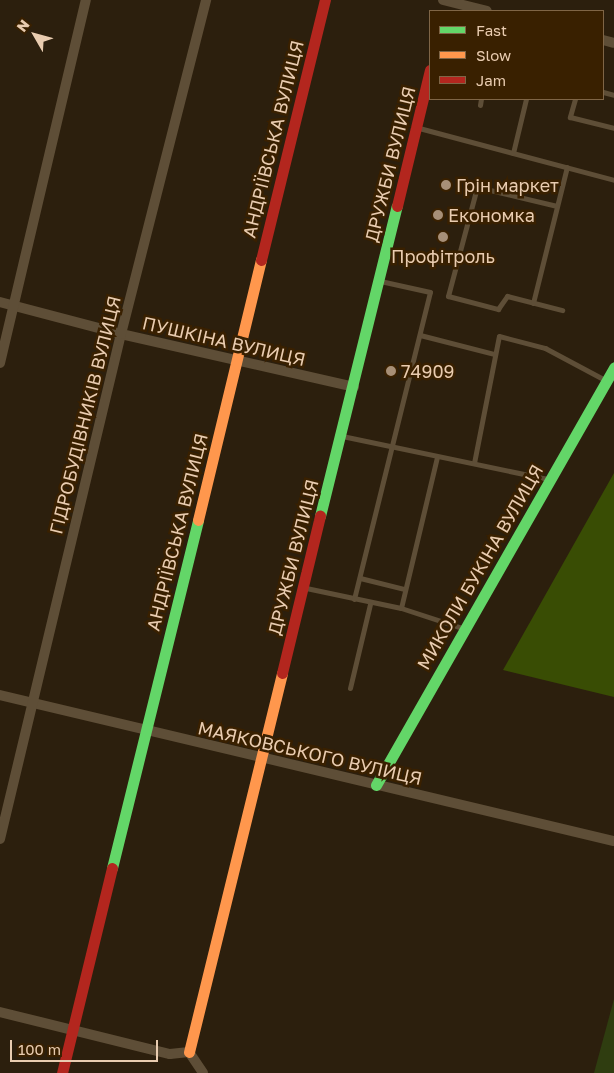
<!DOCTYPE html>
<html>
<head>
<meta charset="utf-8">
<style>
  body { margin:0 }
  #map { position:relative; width:614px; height:1073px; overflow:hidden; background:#2c1f0d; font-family:"Golos Text",sans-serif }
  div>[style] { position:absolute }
  .green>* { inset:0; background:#2f3d10 }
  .forest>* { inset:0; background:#394d04 }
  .lane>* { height:5px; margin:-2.5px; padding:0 2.5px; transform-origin:2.5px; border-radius:2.5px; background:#5e4e37 }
  .street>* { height:10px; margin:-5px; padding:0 5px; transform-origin:5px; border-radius:5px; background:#5e4e37 }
  .fast>* { height:11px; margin:-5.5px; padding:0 5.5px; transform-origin:5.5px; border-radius:5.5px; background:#63d668 }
  .slow>* { height:11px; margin:-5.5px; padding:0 5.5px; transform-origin:5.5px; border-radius:5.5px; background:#ff974d }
  .jam>* { height:11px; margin:-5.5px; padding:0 5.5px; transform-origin:5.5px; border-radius:5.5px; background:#b3261e }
  .dots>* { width:14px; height:14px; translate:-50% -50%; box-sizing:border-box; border:2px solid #392000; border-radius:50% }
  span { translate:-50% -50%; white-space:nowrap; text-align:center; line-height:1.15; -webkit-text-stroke:5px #392000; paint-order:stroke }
  .street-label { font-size:18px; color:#e9ccb0 }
  .poi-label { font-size:18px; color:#e9ccb0 }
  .left { translate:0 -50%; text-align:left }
  .legend { position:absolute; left:429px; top:10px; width:175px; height:90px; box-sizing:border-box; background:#392000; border:1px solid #7f6546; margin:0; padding:6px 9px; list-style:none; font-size:15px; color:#e9ccb0 }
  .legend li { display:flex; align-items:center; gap:10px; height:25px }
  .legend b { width:25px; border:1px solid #7f6546 }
  .north { position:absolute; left:10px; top:10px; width:50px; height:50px; -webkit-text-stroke:4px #392000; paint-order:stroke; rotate:308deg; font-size:14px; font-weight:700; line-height:20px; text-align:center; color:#e9ccb0 }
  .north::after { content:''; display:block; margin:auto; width:18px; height:22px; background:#e9ccb0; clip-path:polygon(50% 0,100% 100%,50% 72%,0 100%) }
  .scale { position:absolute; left:10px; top:1040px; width:148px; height:22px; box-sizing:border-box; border:2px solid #e9ccb0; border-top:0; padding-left:6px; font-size:15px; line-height:18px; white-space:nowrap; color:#e9ccb0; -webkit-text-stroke:4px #392000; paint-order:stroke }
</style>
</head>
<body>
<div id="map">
  <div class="green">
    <i style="clip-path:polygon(614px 999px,614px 1073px,594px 1073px)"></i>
  </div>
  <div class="forest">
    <i style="clip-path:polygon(614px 473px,614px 697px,503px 670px)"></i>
  </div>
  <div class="lane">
    <i style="left:603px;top:92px;width:11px;rotate:15deg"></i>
    <i style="left:575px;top:99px;width:19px;rotate:106deg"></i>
    <i style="left:570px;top:117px;width:45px;rotate:14deg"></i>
    <i style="left:480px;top:105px;width:6px;rotate:-81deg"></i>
    <i style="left:419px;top:128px;width:202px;rotate:14.9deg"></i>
    <i style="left:513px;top:153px;width:56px;rotate:-76.5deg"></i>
    <i style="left:557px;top:206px;width:82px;rotate:-166.6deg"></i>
    <i style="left:477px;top:187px;width:113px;rotate:104.9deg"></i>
    <i style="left:448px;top:296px;width:52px;rotate:14.6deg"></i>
    <i style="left:498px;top:309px;width:16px;rotate:-55deg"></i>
    <i style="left:507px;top:296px;width:57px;rotate:14.3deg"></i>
    <i style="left:533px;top:303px;width:140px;rotate:-76deg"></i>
    <i style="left:420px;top:335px;width:76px;rotate:14.4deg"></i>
    <i style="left:342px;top:436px;width:209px;rotate:11.8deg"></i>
    <i style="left:474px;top:463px;width:129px;rotate:-78.9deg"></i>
    <i style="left:499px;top:336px;width:48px;rotate:14.6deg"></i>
    <i style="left:545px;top:348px;width:68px;rotate:28.1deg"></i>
    <i style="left:360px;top:578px;width:45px;rotate:14deg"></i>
    <i style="left:306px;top:588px;width:97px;rotate:11.9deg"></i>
    <i style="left:401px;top:608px;width:64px;rotate:18.2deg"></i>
    <i style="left:354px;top:599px;width:316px;rotate:-76.1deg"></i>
    <i style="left:430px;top:292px;width:51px;rotate:-167.6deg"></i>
    <i style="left:401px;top:608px;width:155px;rotate:-76.6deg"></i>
    <i style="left:350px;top:688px;width:86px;rotate:-76.6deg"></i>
  </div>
  <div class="street">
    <i style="left:443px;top:0;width:45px;rotate:14deg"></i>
    <i style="left:603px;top:40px;width:11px;rotate:15deg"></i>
    <i style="left:0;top:302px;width:125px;rotate:14.8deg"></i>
    <i style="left:121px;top:334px;width:239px;rotate:12.8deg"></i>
    <i style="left:0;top:363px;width:373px;rotate:-76.7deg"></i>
    <i style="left:0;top:695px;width:631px;rotate:13.38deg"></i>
    <i style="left:0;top:839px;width:519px;rotate:-76.53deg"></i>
    <i style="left:121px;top:334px;width:345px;rotate:-75.7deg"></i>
    <i style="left:0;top:1012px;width:175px;rotate:13.9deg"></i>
    <i style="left:170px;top:1054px;width:19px;rotate:-6deg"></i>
    <i style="left:189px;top:1052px;width:25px;rotate:56deg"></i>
  </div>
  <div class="fast">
    <i style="left:320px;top:516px;width:319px;rotate:-76.1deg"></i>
    <i style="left:376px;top:785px;width:481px;rotate:-60.3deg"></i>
    <i style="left:112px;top:868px;width:358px;rotate:-76.1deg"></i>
  </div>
  <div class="slow">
    <i style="left:198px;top:520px;width:268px;rotate:-76.4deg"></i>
    <i style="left:189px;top:1052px;width:390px;rotate:-76.2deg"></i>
  </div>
  <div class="jam">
    <i style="left:397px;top:206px;width:140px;rotate:-76.4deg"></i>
    <i style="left:261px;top:260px;width:268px;rotate:-76.2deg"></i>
    <i style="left:282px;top:673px;width:162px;rotate:-76.4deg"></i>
    <i style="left:62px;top:1073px;width:211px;rotate:-76.3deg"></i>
  </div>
  <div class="dots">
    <i style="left:446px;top:185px;background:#a78f77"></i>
    <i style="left:438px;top:215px;background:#a78f77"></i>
    <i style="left:443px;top:237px;background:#a78f77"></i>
    <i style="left:391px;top:371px;background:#a78f77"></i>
  </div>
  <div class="street-label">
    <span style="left:273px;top:139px;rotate:-76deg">АНДРІЇВСЬКА ВУЛИЦЯ</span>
    <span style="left:390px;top:164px;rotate:-76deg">ДРУЖБИ ВУЛИЦЯ</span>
    <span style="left:224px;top:341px;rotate:13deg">ПУШКІНА ВУЛИЦЯ</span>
    <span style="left:85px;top:415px;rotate:-76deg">ГІДРОБУДІВНИКІВ ВУЛИЦЯ</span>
    <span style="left:177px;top:532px;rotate:-76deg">АНДРІЇВСЬКА ВУЛИЦЯ</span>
    <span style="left:293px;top:557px;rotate:-76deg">ДРУЖБИ ВУЛИЦЯ</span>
    <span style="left:480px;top:567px;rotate:-60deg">МИКОЛИ БУКІНА ВУЛИЦЯ</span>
    <span style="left:310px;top:753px;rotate:13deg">МАЯКОВСЬКОГО ВУЛИЦЯ</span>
  </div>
  <div class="poi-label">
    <span class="left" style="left:456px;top:185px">Грін маркет</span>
    <span class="left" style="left:448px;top:215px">Економка</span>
    <span style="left:443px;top:256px">Профітроль</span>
    <span class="left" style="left:401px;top:371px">74909</span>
  </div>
  <ul class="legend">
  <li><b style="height:6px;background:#63d668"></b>Fast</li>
  <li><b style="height:6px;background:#ff974d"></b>Slow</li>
  <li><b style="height:6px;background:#b3261e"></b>Jam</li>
  </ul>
  <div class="north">N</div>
  <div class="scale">100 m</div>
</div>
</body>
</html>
